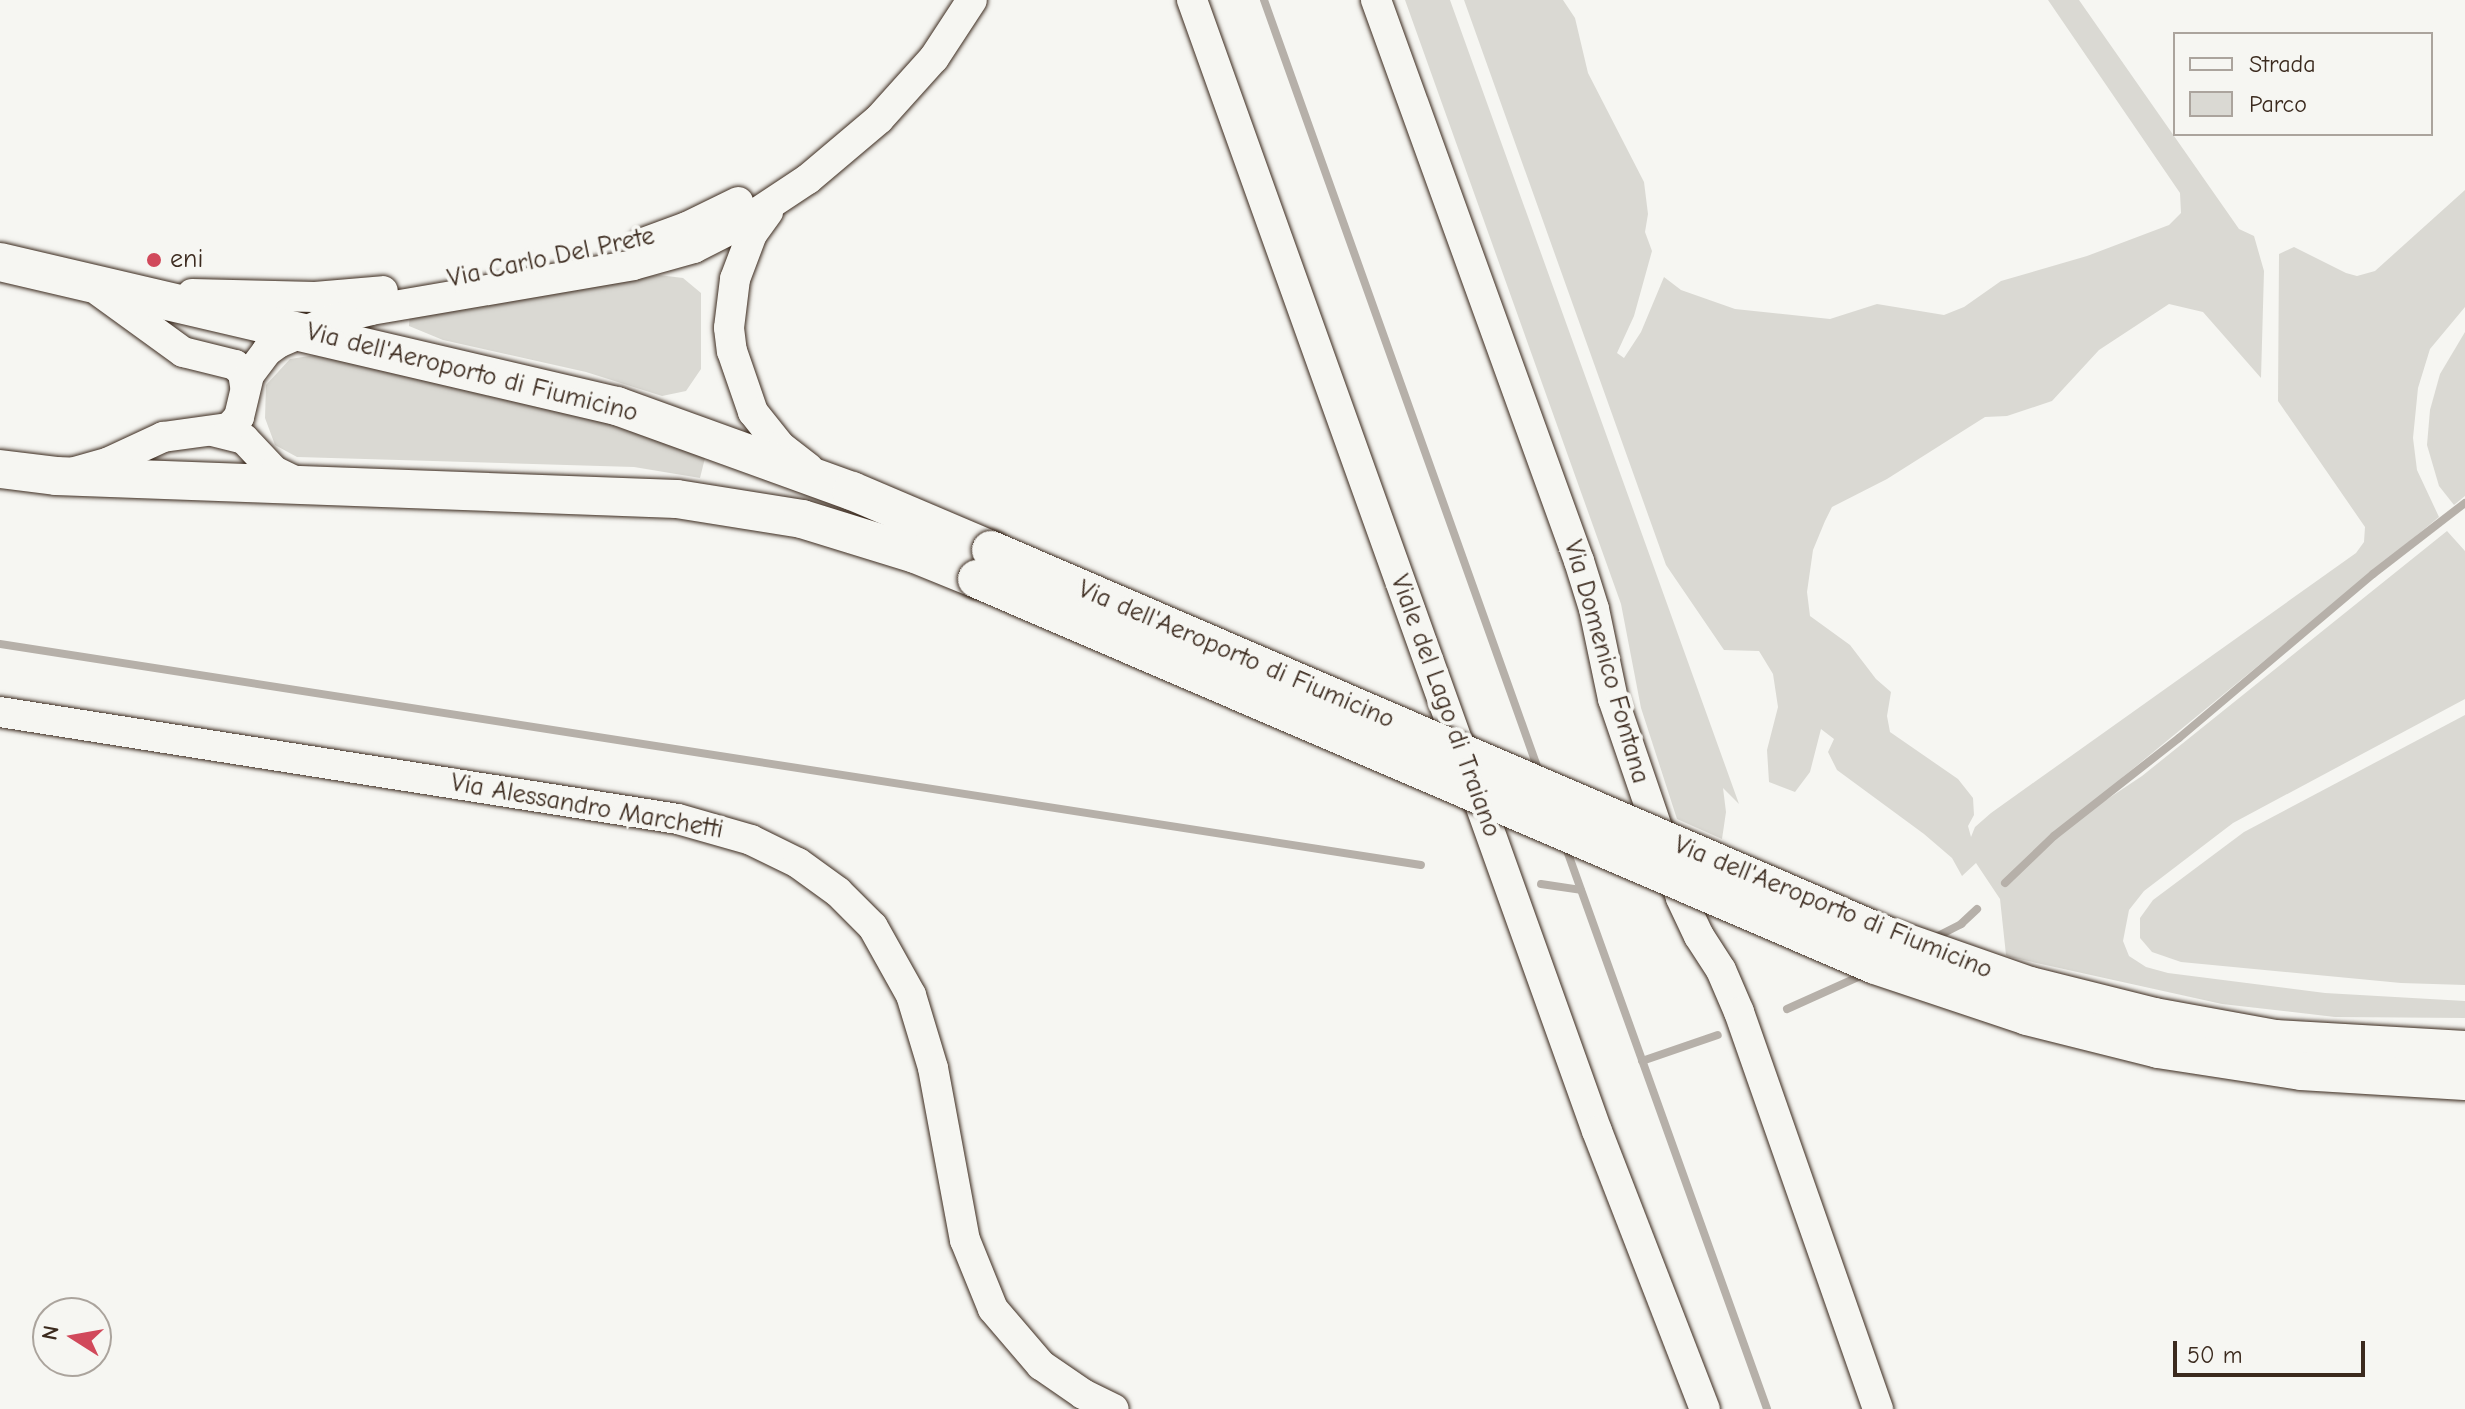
<!DOCTYPE html>
<html>
<head>
<meta charset="utf-8">
<style>
  body { margin:0 }
  #map { position:relative; width:2465px; height:1409px; overflow:hidden; background:#f6f6f2; font-family:"Comic Neue",sans-serif }
  div>[style] { position:absolute }
  .green>* { inset:0; background:#dad9d3 }
  .stream>* { height:8px; margin:-4px; padding:0 4px; transform-origin:4px; border-radius:4px; background:#b6b0a9 }
  .roads { filter:drop-shadow(0 0 2px #3b2a1e) drop-shadow(0 0 2px #3b2a1e) }
  .minor>* { height:30px; margin:-15px; padding:0 15px; transform-origin:15px; border-radius:15px; background:#f6f6f2 }
  .major>* { height:38px; margin:-19px; padding:0 19px; transform-origin:19px; border-radius:19px; background:#f6f6f2 }
  .bridges { filter:drop-shadow(0 0 2px #3b2a1e) drop-shadow(0 0 2px #3b2a1e) }
  .major-bridge>* { height:38px; margin:-19px; padding:0 19px; transform-origin:19px; border-radius:19px; background:#f6f6f2 }
  .dots>* { width:22px; height:22px; translate:-50% -50%; box-sizing:border-box; border:4px solid #f6f6f2; border-radius:50% }
  span { translate:-50% -50%; white-space:nowrap; text-align:center; line-height:1.15; -webkit-text-stroke:8px #f6f6f2; paint-order:stroke }
  .street-label { font-size:26px; color:#3b2a1e }
  .poi-label { font-size:26px; color:#3b2a1e }
  .left { translate:0 -50%; text-align:left }
  .legend { position:absolute; left:2173px; top:32px; width:260px; height:104px; box-sizing:border-box; background:#f6f6f2; border:2px solid #aba49d; margin:0; padding:10px 14px; list-style:none; font-size:24px; color:#3b2a1e }
  .legend li { display:flex; align-items:center; gap:16px; height:40px }
  .legend b { width:40px; border:2px solid #aba49d }
  .north { position:absolute; left:32px; top:1297px; width:80px; height:80px; box-sizing:border-box; background:#f6f6f2; border:2px solid #aba49d; border-radius:50%; rotate:281deg; font-size:22px; font-weight:700; line-height:32px; text-align:center; color:#3b2a1e }
  .north::after { content:''; display:block; margin:auto; width:28px; height:36px; background:#d1495b; clip-path:polygon(50% 0,100% 100%,50% 72%,0 100%) }
  .scale { position:absolute; left:2173px; top:1341px; width:192px; height:36px; box-sizing:border-box; border:4px solid #3b2a1e; border-top:0; padding-left:10px; font-size:24px; line-height:28px; white-space:nowrap; color:#3b2a1e; -webkit-text-stroke:6px #f6f6f2; paint-order:stroke }
</style>
</head>
<body>
<div id="map">
  <div class="green">
    <i style="clip-path:polygon(1405px 0,1450px 0,1739px 804px,1723px 788px,1726px 812px,1722px 839px,1677px 819px,1641px 708px,1621px 604px)"></i>
    <i style="clip-path:polygon(1464px 0,1563px 0,1575px 18px,1588px 73px,1644px 182px,1648px 214px,1645px 232px,1652px 251px,1634px 316px,1617px 353px,1624px 358px,1641px 332px,1664px 277px,1681px 290px,1735px 309px,1830px 319px,1877px 304px,1944px 315px,1964px 307px,2001px 281px,2087px 256px,2169px 225px,2181px 213px,2180px 193px,2048px 0,2079px 0,2239px 229px,2254px 236px,2264px 271px,2261px 378px,2203px 312px,2169px 304px,2099px 350px,2052px 401px,2007px 416px,1985px 417px,1887px 479px,1832px 507px,1825px 521px,1813px 550px,1807px 592px,1810px 616px,1850px 645px,1876px 679px,1891px 692px,1887px 716px,1890px 732px,1958px 779px,1973px 798px,1974px 815px,1968px 826px,1971px 837px,1975px 827px,1991px 813px,2356px 553px,2364px 542px,2365px 527px,2278px 401px,2279px 254px,2294px 247px,2346px 273px,2357px 276px,2375px 271px,2465px 190px,2465px 307px,2430px 349px,2418px 388px,2413px 438px,2417px 470px,2439px 517px,2123px 777px,2106px 800px,2142px 776px,2447px 531px,2465px 551px,2465px 699px,2233px 823px,2144px 891px,2129px 910px,2123px 941px,2129px 956px,2146px 967px,2168px 973px,2325px 993px,2465px 1001px,2465px 1018px,2335px 1017px,2222px 1004px,2010px 957px,2006px 955px,2000px 899px,1976px 863px,1962px 876px,1952px 858px,1924px 834px,1837px 770px,1828px 752px,1834px 739px,1821px 729px,1810px 772px,1795px 792px,1769px 782px,1767px 750px,1778px 707px,1773px 674px,1759px 651px,1724px 650px,1666px 565px)"></i>
    <i style="clip-path:polygon(659px 275px,683px 278px,701px 293px,701px 369px,686px 391px,662px 396px,586px 372px,443px 340px,409px 326px,410px 312px)"></i>
    <i style="clip-path:polygon(2465px 332px,2465px 496px,2454px 505px,2439px 486px,2427px 445px,2430px 410px,2440px 374px)"></i>
    <i style="clip-path:polygon(322px 354px,523px 400px,707px 450px,700px 478px,634px 467px,297px 457px,275px 445px,265px 418px,266px 385px,290px 359px)"></i>
    <i style="clip-path:polygon(2465px 715px,2465px 985px,2401px 983px,2181px 962px,2152px 952px,2140px 938px,2140px 918px,2153px 900px,2244px 832px)"></i>
  </div>
  <div class="stream">
    <i style="left:1264px;top:0;width:820px;rotate:70.39deg"></i>
    <i style="left:0;top:644px;width:1438px;rotate:8.84deg"></i>
    <i style="left:1565px;top:845px;width:599px;rotate:70.29deg"></i>
    <i style="left:2005px;top:883px;width:68px;rotate:-43.8deg"></i>
    <i style="left:2054px;top:836px;width:159px;rotate:-38.1deg"></i>
    <i style="left:2179px;top:738px;width:254px;rotate:-40.2deg"></i>
    <i style="left:2373px;top:574px;width:116px;rotate:-37.7deg"></i>
    <i style="left:1541px;top:884px;width:40px;rotate:8.5deg"></i>
    <i style="left:1932px;top:939px;width:33px;rotate:-27deg"></i>
    <i style="left:1961px;top:924px;width:22px;rotate:-43deg"></i>
    <i style="left:1787px;top:1009px;width:88px;rotate:-24.2deg"></i>
    <i style="left:1642px;top:1061px;width:80px;rotate:-18.9deg"></i>
  </div>
  <div class="roads">
    <div class="minor">
      <i style="left:1192px;top:0;width:1201px;rotate:70.3deg"></i>
      <i style="left:1597px;top:1131px;width:298px;rotate:68.8deg"></i>
      <i style="left:1376px;top:0;width:597px;rotate:70.11deg"></i>
      <i style="left:1579px;top:561px;width:50px;rotate:72.6deg"></i>
      <i style="left:1594px;top:609px;width:92px;rotate:78.1deg"></i>
      <i style="left:1613px;top:699px;width:210px;rotate:71.1deg"></i>
      <i style="left:1681px;top:898px;width:42px;rotate:64.7deg"></i>
      <i style="left:1699px;top:936px;width:40px;rotate:57.1deg"></i>
      <i style="left:1721px;top:970px;width:46px;rotate:66.8deg"></i>
      <i style="left:1739px;top:1012px;width:421px;rotate:70.7deg"></i>
      <i style="left:768px;top:212px;width:27px;rotate:126deg"></i>
      <i style="left:752px;top:234px;width:48px;rotate:110.7deg"></i>
      <i style="left:735px;top:279px;width:49px;rotate:97deg"></i>
      <i style="left:729px;top:328px;width:23px;rotate:83deg"></i>
      <i style="left:732px;top:351px;width:65px;rotate:71deg"></i>
      <i style="left:753px;top:412px;width:43px;rotate:51.5deg"></i>
      <i style="left:780px;top:446px;width:36px;rotate:38deg"></i>
      <i style="left:643px;top:243px;width:47px;rotate:-20deg"></i>
      <i style="left:687px;top:227px;width:57px;rotate:-26.1deg"></i>
      <i style="left:99px;top:291px;width:104px;rotate:36deg"></i>
      <i style="left:183px;top:352px;width:54px;rotate:14deg"></i>
      <i style="left:235px;top:365px;width:11px;rotate:45deg"></i>
      <i style="left:243px;top:373px;width:13px;rotate:81deg"></i>
      <i style="left:192px;top:294px;width:123px;rotate:1.4deg"></i>
      <i style="left:315px;top:297px;width:68px;rotate:-5deg"></i>
      <i style="left:212px;top:431px;width:33px;rotate:14deg"></i>
      <i style="left:244px;top:439px;width:44px;rotate:46.8deg"></i>
      <i style="left:274px;top:471px;width:28px;rotate:26deg"></i>
      <i style="left:75px;top:472px;width:35px;rotate:-16deg"></i>
      <i style="left:109px;top:462px;width:60px;rotate:-24.8deg"></i>
      <i style="left:163px;top:437px;width:67px;rotate:-7.8deg"></i>
      <i style="left:229px;top:428px;width:15px;rotate:-48deg"></i>
      <i style="left:239px;top:417px;width:43px;rotate:-76.6deg"></i>
      <i style="left:249px;top:375px;width:30px;rotate:-53deg"></i>
      <i style="left:267px;top:351px;width:14px;rotate:-36deg"></i>
      <i style="left:278px;top:343px;width:58px;rotate:-23.5deg"></i>
      <i style="left:331px;top:320px;width:41px;rotate:-14deg"></i>
      <i style="left:371px;top:310px;width:266px;rotate:-9.7deg"></i>
      <i style="left:633px;top:265px;width:63px;rotate:-15.6deg"></i>
      <i style="left:694px;top:248px;width:48px;rotate:-27.1deg"></i>
      <i style="left:737px;top:226px;width:85px;rotate:-33.5deg"></i>
      <i style="left:808px;top:179px;width:93px;rotate:-40.2deg"></i>
      <i style="left:879px;top:119px;width:82px;rotate:-48deg"></i>
      <i style="left:934px;top:58px;width:69px;rotate:-56.8deg"></i>
      <i style="left:0;top:712px;width:686px;rotate:8.97deg"></i>
      <i style="left:678px;top:819px;width:76px;rotate:16deg"></i>
      <i style="left:751px;top:840px;width:52px;rotate:26.1deg"></i>
      <i style="left:798px;top:863px;width:49px;rotate:35.9deg"></i>
      <i style="left:838px;top:892px;width:49px;rotate:45deg"></i>
      <i style="left:873px;top:927px;width:78px;rotate:60.8deg"></i>
      <i style="left:911px;top:995px;width:76px;rotate:73.2deg"></i>
      <i style="left:933px;top:1068px;width:175px;rotate:79.5deg"></i>
      <i style="left:965px;top:1240px;width:74px;rotate:67.9deg"></i>
      <i style="left:993px;top:1309px;width:74px;rotate:49.4deg"></i>
      <i style="left:1041px;top:1365px;width:51px;rotate:34.6deg"></i>
      <i style="left:1083px;top:1394px;width:34px;rotate:26deg"></i>
    </div>
    <div class="major">
      <i style="left:0;top:262px;width:634px;rotate:13.14deg"></i>
      <i style="left:617px;top:406px;width:250px;rotate:19.9deg"></i>
      <i style="left:852px;top:491px;width:151px;rotate:23deg"></i>
      <i style="left:0;top:469px;width:56px;rotate:7.1deg"></i>
      <i style="left:56px;top:476px;width:621px;rotate:2.12deg"></i>
      <i style="left:677px;top:499px;width:127px;rotate:9.1deg"></i>
      <i style="left:802px;top:519px;width:118px;rotate:17.2deg"></i>
      <i style="left:915px;top:554px;width:67px;rotate:22deg"></i>
    </div>
  </div>
  <div class="bridges">
    <div class="major-bridge">
      <i style="left:991px;top:550px;width:976px;rotate:23.31deg"></i>
      <i style="left:1887px;top:936px;width:151px;rotate:19.3deg"></i>
      <i style="left:2030px;top:986px;width:128px;rotate:14deg"></i>
      <i style="left:2154px;top:1017px;width:123px;rotate:10.3deg"></i>
      <i style="left:2275px;top:1039px;width:190px;rotate:3.3deg"></i>
      <i style="left:977px;top:579px;width:977px;rotate:23.26deg"></i>
      <i style="left:1875px;top:965px;width:160px;rotate:18.5deg"></i>
      <i style="left:2027px;top:1016px;width:135px;rotate:14.1deg"></i>
      <i style="left:2158px;top:1049px;width:145px;rotate:8.7deg"></i>
      <i style="left:2301px;top:1071px;width:164px;rotate:3.5deg"></i>
    </div>
  </div>
  <div class="dots">
    <i style="left:154px;top:260px;background:#d1495b"></i>
  </div>
  <div class="street-label">
    <span style="left:551px;top:258px;rotate:-12deg">Via Carlo Del Prete</span>
    <span style="left:472px;top:373px;rotate:14deg">Via dell'Aeroporto di Fiumicino</span>
    <span style="left:1236px;top:655px;rotate:23deg">Via dell'Aeroporto di Fiumicino</span>
    <span style="left:1606px;top:662px;rotate:74deg">Via Domenico Fontana</span>
    <span style="left:1445px;top:706px;rotate:70deg">Viale del Lago di Traiano</span>
    <span style="left:587px;top:807px;rotate:10deg">Via Alessandro Marchetti</span>
    <span style="left:1833px;top:908px;rotate:22deg">Via dell'Aeroporto di Fiumicino</span>
  </div>
  <div class="poi-label">
    <span class="left" style="left:170px;top:260px">eni</span>
  </div>
  <ul class="legend">
  <li><b style="height:10px;background:#f6f6f2"></b>Strada</li>
  <li><b style="height:22px;background:#dad9d3"></b>Parco</li>
  </ul>
  <div class="north">N</div>
  <div class="scale">50 m</div>
</div>
</body>
</html>
